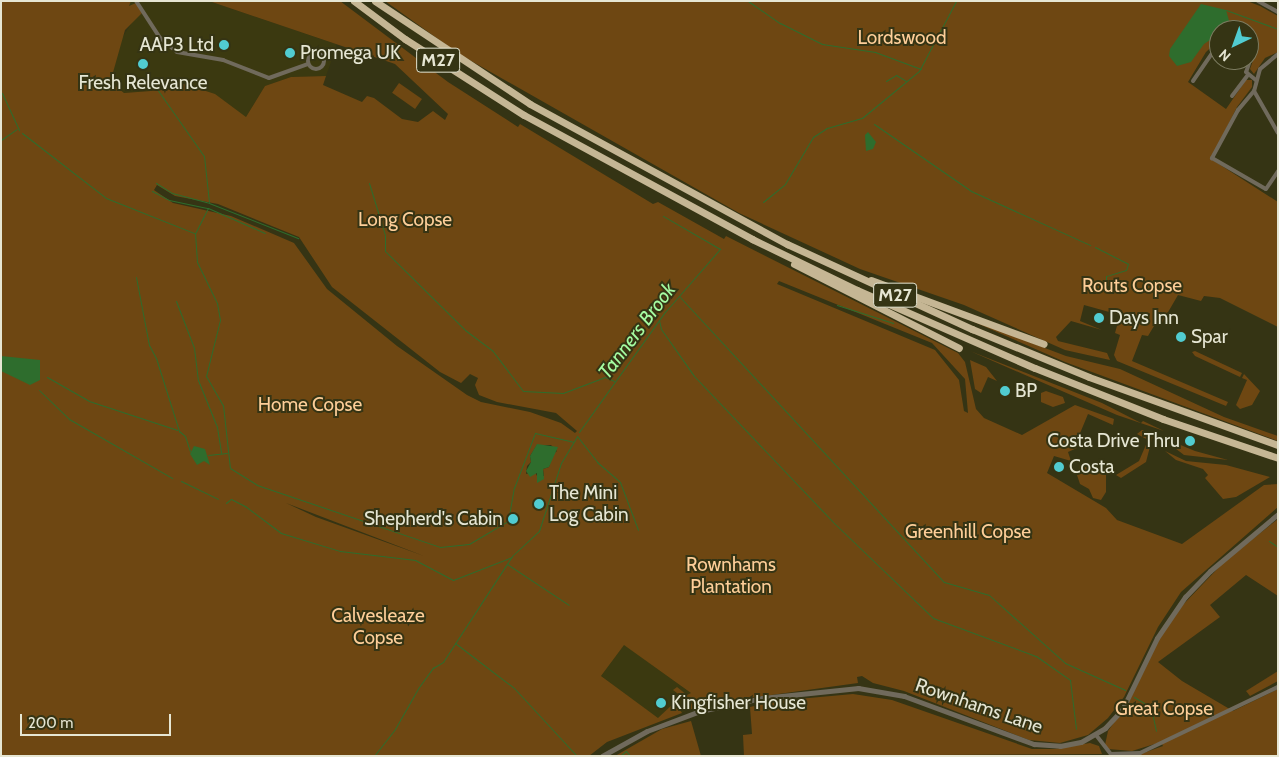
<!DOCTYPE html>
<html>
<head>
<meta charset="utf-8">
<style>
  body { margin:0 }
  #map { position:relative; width:1279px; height:757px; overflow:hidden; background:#353414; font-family:Cabin,sans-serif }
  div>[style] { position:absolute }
  .built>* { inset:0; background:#3b3910 }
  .green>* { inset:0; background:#6e4712; transform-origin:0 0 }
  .water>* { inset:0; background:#2e6d2d }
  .stream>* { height:1px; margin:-0.5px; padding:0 0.5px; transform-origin:0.5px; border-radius:0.5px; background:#2e6d2d }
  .minor>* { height:4px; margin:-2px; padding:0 2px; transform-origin:2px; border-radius:2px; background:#706a5c }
  .minor>.ring { margin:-2px; padding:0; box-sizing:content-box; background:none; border:4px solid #706a5c; border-radius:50% }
  .tertiary>* { height:5px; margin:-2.5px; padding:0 2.5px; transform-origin:2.5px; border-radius:2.5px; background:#706a5c }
  .motorway>* { height:7px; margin:-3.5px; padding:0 3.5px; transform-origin:3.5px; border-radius:3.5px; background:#c5b694 }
  .dots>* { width:14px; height:14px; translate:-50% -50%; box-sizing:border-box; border:2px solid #353414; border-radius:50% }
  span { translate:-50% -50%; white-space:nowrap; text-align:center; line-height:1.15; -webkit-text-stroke:4px #353414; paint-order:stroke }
  .shield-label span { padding:1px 4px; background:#353414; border:1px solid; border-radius:4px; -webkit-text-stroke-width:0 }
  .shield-label { font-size:18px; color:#e6e6d3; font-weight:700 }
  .park-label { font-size:19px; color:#fece98 }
  .poi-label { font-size:19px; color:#e6e6d3 }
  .right { translate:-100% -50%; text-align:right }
  .left { translate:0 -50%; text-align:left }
  .street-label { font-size:19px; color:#e6e6d3 }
  .water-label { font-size:20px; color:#a5fca1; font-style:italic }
  .frame { position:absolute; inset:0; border:2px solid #e6e6d3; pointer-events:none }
  .north { position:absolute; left:1209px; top:20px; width:50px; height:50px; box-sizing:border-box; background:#353414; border:1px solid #7c7b60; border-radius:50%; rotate:222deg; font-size:14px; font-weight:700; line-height:20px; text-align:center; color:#e6e6d3 }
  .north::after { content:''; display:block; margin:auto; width:18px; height:22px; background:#51ccd1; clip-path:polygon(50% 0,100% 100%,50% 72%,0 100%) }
  .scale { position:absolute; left:20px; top:714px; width:151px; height:22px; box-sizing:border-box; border:2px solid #e6e6d3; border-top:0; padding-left:6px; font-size:15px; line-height:18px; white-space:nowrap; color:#e6e6d3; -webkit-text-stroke:4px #353414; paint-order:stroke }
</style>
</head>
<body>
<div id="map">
  <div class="built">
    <i style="clip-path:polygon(124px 1px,209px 1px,336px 44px,336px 48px,326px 76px,291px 77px,265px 86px,246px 117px,178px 82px,177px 89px,124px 93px,113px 84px,112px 76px,120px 41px,137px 15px)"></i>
    <i style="clip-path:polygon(624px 644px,706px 704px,661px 720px,640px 706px,601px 676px)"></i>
  </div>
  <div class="green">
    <i style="clip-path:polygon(evenodd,1px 1px,131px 1px,129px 6px,136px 3px,142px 13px,125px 30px,112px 76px,113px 84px,124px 93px,177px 89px,178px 82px,215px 94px,246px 117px,265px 86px,291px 77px,326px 76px,323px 85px,362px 102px,367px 96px,374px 98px,402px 119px,418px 122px,433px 111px,445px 120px,448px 114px,395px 64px,209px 1px,340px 1px,448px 82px,518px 127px,520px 124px,653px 204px,658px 202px,724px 239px,726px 236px,958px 353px,965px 362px,976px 409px,984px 418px,1022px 435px,1075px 405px,1114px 419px,1113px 425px,1088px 414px,1076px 443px,1077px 448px,1068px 452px,1071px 461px,1054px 456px,1047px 473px,1106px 508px,1117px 520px,1182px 544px,1264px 485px,1278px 484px,1278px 507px,1181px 592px,1158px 627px,1124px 697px,1108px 718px,1088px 735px,1060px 743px,1029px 740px,904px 691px,873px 683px,862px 676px,857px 677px,858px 683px,706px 704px,686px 711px,681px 696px,673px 690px,677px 687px,687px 695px,691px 693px,624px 645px,601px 676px,658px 718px,675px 702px,682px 713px,607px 742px,589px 756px,1px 756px,1px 1px,157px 185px,175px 196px,218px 204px,299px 237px,332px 287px,440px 372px,461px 383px,470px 374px,478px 378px,475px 385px,479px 395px,497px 402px,556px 413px,577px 431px,575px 433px,561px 423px,530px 412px,481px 402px,467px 395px,397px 346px,327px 289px,294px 243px,231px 216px,173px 203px,154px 190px,157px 185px,1px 1px,779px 281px,932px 343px,965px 379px,968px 413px,964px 411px,959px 380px,935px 350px,777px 284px,779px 281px,1px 1px,537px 445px,551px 445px,557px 451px,552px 455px,549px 467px,543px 469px,544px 476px,537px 476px,535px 472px,526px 474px,527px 466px,531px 462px,530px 456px,537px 445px,1px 1px,286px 503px,424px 556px,316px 517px,286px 503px)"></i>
    <i style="clip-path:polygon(385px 1px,1247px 1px,1260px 6px,1278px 16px,1278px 52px,1265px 58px,1254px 74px,1250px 69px,1255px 55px,1249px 42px,1249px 30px,1219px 30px,1219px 40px,1206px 52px,1188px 82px,1226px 109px,1246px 80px,1252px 80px,1252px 87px,1237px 107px,1211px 159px,1278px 202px,1278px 327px,1220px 298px,1204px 296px,1201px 301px,1178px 295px,1160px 326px,1154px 326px,1148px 336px,1142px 335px,1132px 361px,1228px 402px,1226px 406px,1117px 361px,1114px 355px,1120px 335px,1115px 333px,1120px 315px,1084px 305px,1080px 321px,1102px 330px,1071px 321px,1056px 337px,1058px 341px,1107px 353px,1110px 360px,1065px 350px,964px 305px,860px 269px,739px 213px,459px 54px)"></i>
    <i style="left:399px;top:83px;width:28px;height:12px;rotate:35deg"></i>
    <i style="clip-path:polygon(956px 314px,1066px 356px,1120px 369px,1224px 417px,1278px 436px,1278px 441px,1065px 362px)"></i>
    <i style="clip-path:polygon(970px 351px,1102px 403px,1141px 423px,1143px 421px,1164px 431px,1117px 415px)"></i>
    <i style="clip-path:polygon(1195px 351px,1242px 373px,1240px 377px,1195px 356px,1192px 352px)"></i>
    <i style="clip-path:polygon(970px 360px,986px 367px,997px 381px,988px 377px,981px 393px,975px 389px)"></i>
    <i style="clip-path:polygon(1244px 374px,1260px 391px,1252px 405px,1240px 409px,1236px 405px,1247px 380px,1242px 378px)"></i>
    <i style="clip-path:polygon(1046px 391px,1063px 397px,1065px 403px,1053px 407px,1041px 402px,1041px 393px)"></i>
    <i style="clip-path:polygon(1142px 430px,1153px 435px,1146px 462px,1121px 478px,1116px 475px,1139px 461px,1148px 440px,1137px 434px)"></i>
    <i style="clip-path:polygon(1171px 441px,1195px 451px,1228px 460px,1184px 455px,1167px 442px)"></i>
    <i style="clip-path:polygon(1165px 451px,1186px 461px,1226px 465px,1270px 477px,1236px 497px,1223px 499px,1205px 478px,1208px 475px,1203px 469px,1176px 460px)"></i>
    <i style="clip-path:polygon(1080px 465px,1106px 475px,1106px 492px,1101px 500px,1093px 498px,1089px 489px,1080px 484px,1077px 475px)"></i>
    <i style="clip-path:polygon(1278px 519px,1278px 596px,1246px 575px,1210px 605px,1220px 617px,1158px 662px,1182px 681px,1233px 711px,1278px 689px,1278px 756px,1135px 756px,1163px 746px,1161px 742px,1132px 751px,1108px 749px,1105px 745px,1108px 731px,1130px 700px,1156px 644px,1177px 611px,1224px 562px)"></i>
    <i style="clip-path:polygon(1278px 671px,1278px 681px,1250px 696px,1246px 691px)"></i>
    <i style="clip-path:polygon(853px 694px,892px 700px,1032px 749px,1054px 749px,1090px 743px,1099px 746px,1102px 754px,744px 756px,743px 735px,752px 734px,750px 707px,776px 701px)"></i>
    <i style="clip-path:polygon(691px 721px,701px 756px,615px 756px,662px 729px)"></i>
  </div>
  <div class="water">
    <i style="clip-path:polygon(1201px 4px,1226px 10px,1230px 24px,1227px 30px,1219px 30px,1219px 34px,1204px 44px,1191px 62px,1177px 66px,1169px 56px,1170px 49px)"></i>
    <i style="clip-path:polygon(868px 132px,876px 142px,873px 149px,866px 151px,865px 135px)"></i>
    <i style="clip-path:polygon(1px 356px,40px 360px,40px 380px,30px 385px,1px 371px)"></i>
    <i style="clip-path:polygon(537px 444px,558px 447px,549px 467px,543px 469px,544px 479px,537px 483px,537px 473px,530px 477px,526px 471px,531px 462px,530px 456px)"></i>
    <i style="clip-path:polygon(194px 446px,205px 449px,210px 465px,204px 461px,197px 465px,190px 454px)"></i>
  </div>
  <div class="stream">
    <i style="left:748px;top:1px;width:39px;rotate:35deg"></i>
    <i style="left:780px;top:23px;width:47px;rotate:26.6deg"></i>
    <i style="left:822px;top:44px;width:54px;rotate:8.6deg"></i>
    <i style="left:875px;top:52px;width:49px;rotate:20.3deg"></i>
    <i style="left:1226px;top:10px;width:55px;rotate:20.1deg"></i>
    <i style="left:886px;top:81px;width:12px;rotate:-31deg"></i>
    <i style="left:896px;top:75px;width:12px;rotate:31deg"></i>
    <i style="left:157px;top:89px;width:82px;rotate:55deg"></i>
    <i style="left:204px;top:156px;width:46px;rotate:83.8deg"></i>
    <i style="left:2px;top:93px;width:41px;rotate:65.3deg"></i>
    <i style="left:874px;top:124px;width:118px;rotate:34.6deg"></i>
    <i style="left:971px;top:191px;width:131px;rotate:24.4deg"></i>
    <i style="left:22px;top:133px;width:106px;rotate:37.7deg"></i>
    <i style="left:106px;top:198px;width:95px;rotate:21.7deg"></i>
    <i style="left:1px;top:140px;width:19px;rotate:-35deg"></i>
    <i style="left:156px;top:183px;width:19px;rotate:32deg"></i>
    <i style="left:172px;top:193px;width:38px;rotate:15deg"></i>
    <i style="left:209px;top:203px;width:96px;rotate:21.5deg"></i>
    <i style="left:369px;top:183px;width:54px;rotate:72.9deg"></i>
    <i style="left:385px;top:235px;width:16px;rotate:90deg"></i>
    <i style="left:385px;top:251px;width:112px;rotate:44.6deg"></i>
    <i style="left:465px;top:330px;width:34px;rotate:37deg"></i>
    <i style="left:492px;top:350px;width:51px;rotate:52.9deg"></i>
    <i style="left:523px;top:391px;width:40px;rotate:2.9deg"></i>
    <i style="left:563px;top:393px;width:45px;rotate:-20.9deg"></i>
    <i style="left:605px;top:377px;width:10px;rotate:24deg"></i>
    <i style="left:152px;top:191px;width:19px;rotate:28deg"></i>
    <i style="left:169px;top:200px;width:40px;rotate:12deg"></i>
    <i style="left:208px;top:208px;width:62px;rotate:23.7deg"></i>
    <i style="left:763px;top:202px;width:28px;rotate:-39deg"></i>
    <i style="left:785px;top:184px;width:55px;rotate:-59.2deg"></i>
    <i style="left:813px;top:137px;width:17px;rotate:-33deg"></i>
    <i style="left:827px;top:128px;width:36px;rotate:-16deg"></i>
    <i style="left:862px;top:118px;width:74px;rotate:-39.5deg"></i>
    <i style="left:919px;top:71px;width:79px;rotate:-62.1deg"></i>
    <i style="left:208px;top:208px;width:28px;rotate:117deg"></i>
    <i style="left:195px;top:233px;width:29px;rotate:86deg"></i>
    <i style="left:197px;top:262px;width:46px;rotate:64deg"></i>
    <i style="left:217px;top:303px;width:17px;rotate:80deg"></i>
    <i style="left:220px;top:320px;width:58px;rotate:104deg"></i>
    <i style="left:206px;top:376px;width:34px;rotate:60deg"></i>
    <i style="left:223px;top:405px;width:63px;rotate:83.7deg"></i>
    <i style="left:230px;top:468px;width:32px;rotate:32deg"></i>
    <i style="left:257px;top:485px;width:193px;rotate:18.7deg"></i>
    <i style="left:440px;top:547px;width:29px;rotate:-6deg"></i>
    <i style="left:469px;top:544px;width:45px;rotate:-30.5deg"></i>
    <i style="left:508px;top:521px;width:34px;rotate:-80deg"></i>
    <i style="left:514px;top:488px;width:59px;rotate:-69.1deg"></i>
    <i style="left:535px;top:433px;width:39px;rotate:13deg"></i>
    <i style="left:1095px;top:247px;width:37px;rotate:27deg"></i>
    <i style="left:1128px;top:264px;width:6px;rotate:108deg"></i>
    <i style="left:1126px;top:270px;width:21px;rotate:163deg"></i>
    <i style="left:1106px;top:276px;width:4px;rotate:90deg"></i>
    <i style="left:136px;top:277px;width:69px;rotate:79.2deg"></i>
    <i style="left:149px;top:345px;width:15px;rotate:62deg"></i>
    <i style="left:156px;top:358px;width:77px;rotate:72.5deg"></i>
    <i style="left:179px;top:431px;width:8px;rotate:40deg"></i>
    <i style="left:185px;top:436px;width:16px;rotate:72deg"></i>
    <i style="left:679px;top:296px;width:390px;rotate:47.2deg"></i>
    <i style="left:944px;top:582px;width:47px;rotate:16.1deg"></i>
    <i style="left:989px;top:595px;width:102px;rotate:41.8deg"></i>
    <i style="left:1065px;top:663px;width:66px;rotate:24.2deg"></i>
    <i style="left:176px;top:301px;width:50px;rotate:69deg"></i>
    <i style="left:194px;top:348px;width:32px;rotate:83deg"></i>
    <i style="left:198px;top:380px;width:51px;rotate:68deg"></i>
    <i style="left:217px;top:427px;width:26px;rotate:81deg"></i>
    <i style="left:837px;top:305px;width:59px;rotate:17.8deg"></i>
    <i style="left:659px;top:320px;width:9px;rotate:77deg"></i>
    <i style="left:661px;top:329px;width:57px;rotate:54.9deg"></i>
    <i style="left:694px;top:376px;width:204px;rotate:46.4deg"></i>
    <i style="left:835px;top:524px;width:136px;rotate:43.8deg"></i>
    <i style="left:933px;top:618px;width:110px;rotate:20.3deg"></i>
    <i style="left:1036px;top:656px;width:42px;rotate:35.2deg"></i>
    <i style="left:1070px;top:680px;width:49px;rotate:83deg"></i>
    <i style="left:47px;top:377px;width:48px;rotate:29.7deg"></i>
    <i style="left:89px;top:401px;width:93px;rotate:18.2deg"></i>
    <i style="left:39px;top:390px;width:42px;rotate:44deg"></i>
    <i style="left:69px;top:419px;width:119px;rotate:29.8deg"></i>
    <i style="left:579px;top:432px;width:148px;rotate:-54.4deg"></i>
    <i style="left:665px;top:312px;width:84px;rotate:-48.9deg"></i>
    <i style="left:720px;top:249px;width:66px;rotate:-149.9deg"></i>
    <i style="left:208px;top:455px;width:19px;rotate:-6deg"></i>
    <i style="left:181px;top:481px;width:41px;rotate:25.9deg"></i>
    <i style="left:226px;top:503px;width:6px;rotate:-39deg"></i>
    <i style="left:231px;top:499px;width:16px;rotate:27deg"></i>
    <i style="left:245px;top:506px;width:45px;rotate:36.9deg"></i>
    <i style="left:281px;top:533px;width:62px;rotate:17deg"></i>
    <i style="left:340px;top:551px;width:76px;rotate:6.8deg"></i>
    <i style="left:415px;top:560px;width:43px;rotate:27.8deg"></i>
    <i style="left:453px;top:580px;width:63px;rotate:-21.3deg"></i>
    <i style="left:1269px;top:541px;width:11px;rotate:34deg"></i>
    <i style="left:507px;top:564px;width:74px;rotate:33.5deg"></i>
    <i style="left:455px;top:643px;width:74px;rotate:37.3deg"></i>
    <i style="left:514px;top:688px;width:93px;rotate:47.2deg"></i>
    <i style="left:1134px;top:697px;width:12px;rotate:31deg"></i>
    <i style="left:1144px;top:703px;width:17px;rotate:57deg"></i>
    <i style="left:1153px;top:717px;width:14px;rotate:78deg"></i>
    <i style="left:374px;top:756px;width:34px;rotate:-52deg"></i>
    <i style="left:395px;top:729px;width:48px;rotate:-60.3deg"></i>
    <i style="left:419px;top:687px;width:24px;rotate:-54deg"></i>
    <i style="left:433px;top:668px;width:12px;rotate:-31deg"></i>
    <i style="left:443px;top:662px;width:126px;rotate:-56.9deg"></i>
    <i style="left:512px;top:556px;width:37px;rotate:-43deg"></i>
    <i style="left:539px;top:531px;width:71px;rotate:-72.1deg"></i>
    <i style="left:561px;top:463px;width:31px;rotate:-59deg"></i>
    <i style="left:577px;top:436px;width:33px;rotate:52deg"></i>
    <i style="left:597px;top:462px;width:30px;rotate:41deg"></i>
    <i style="left:620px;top:482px;width:51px;rotate:69.4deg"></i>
    <i style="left:620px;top:756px;width:8px;rotate:-40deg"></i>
    <i style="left:626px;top:751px;width:6px;rotate:51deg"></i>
  </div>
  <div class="minor">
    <i style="left:136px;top:1px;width:44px;rotate:57deg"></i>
    <i style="left:160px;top:38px;width:22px;rotate:39deg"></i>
    <i style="left:177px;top:52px;width:47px;rotate:9.9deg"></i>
    <i style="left:223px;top:60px;width:49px;rotate:21.4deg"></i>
    <i style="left:269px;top:78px;width:41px;rotate:-19.7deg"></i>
    <i style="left:1258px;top:1px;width:23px;rotate:29deg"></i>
    <i style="left:1249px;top:48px;width:7px;rotate:63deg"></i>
    <i style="left:1252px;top:54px;width:19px;rotate:108deg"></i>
    <i style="left:1246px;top:72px;width:13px;rotate:39deg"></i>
    <i class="ring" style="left:308px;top:53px;width:12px;height:12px"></i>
    <i style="left:1278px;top:54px;width:23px;rotate:140deg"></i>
    <i style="left:1260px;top:69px;width:23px;rotate:105deg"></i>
    <i style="left:1254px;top:91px;width:48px;rotate:60.3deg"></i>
    <i style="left:1193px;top:81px;width:46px;rotate:-55.6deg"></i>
    <i style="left:1254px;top:91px;width:25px;rotate:130deg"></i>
    <i style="left:1238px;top:110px;width:55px;rotate:118.4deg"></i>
    <i style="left:1212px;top:158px;width:62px;rotate:29.9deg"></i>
    <i style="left:1266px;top:189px;width:22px;rotate:-56deg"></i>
    <i style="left:1232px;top:96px;width:26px;rotate:-53deg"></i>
    <i style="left:1096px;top:735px;width:24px;rotate:52deg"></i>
    <i style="left:1111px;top:754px;width:29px;rotate:-2deg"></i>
    <i style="left:1140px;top:753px;width:153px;rotate:-25.6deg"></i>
  </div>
  <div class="tertiary">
    <i style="left:602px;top:756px;width:51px;rotate:-29.1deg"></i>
    <i style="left:647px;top:731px;width:57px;rotate:-20.7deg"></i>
    <i style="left:700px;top:711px;width:63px;rotate:-11.8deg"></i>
    <i style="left:762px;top:698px;width:97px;rotate:-5.9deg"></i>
    <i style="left:858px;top:688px;width:47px;rotate:9.9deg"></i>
    <i style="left:904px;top:696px;width:139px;rotate:20.3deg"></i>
    <i style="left:1034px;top:744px;width:26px;rotate:4deg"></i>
    <i style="left:1060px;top:746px;width:21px;rotate:-11deg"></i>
    <i style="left:1081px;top:742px;width:28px;rotate:-30deg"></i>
    <i style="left:1105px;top:728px;width:25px;rotate:-47deg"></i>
    <i style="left:1122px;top:710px;width:80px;rotate:-64.1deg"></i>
    <i style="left:1157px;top:638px;width:50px;rotate:-55.7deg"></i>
    <i style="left:1185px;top:597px;width:36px;rotate:-46deg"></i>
    <i style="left:1210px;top:571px;width:89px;rotate:-40deg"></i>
  </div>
  <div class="motorway">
    <i style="left:354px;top:1px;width:64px;rotate:36.7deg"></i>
    <i style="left:405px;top:39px;width:141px;rotate:32.6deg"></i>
    <i style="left:524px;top:115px;width:260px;rotate:28.5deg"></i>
    <i style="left:752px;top:239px;width:117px;rotate:25.9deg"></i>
    <i style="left:857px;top:290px;width:194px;rotate:23.7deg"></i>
    <i style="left:1035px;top:368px;width:138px;rotate:21.7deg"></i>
    <i style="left:1163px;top:419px;width:121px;rotate:18.7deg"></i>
    <i style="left:375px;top:1px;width:186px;rotate:33.6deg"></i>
    <i style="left:530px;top:104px;width:293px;rotate:28.6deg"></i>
    <i style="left:787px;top:244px;width:204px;rotate:24.7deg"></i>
    <i style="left:972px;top:329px;width:126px;rotate:22.3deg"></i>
    <i style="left:1089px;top:377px;width:201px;rotate:19.8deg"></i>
    <i style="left:794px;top:264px;width:185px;rotate:27deg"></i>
    <i style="left:871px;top:280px;width:184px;rotate:20.3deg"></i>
  </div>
  <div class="dots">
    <i style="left:224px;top:45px;background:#51ccd1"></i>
    <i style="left:290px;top:53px;background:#51ccd1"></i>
    <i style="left:143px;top:64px;background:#51ccd1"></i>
    <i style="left:1099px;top:318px;background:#51ccd1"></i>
    <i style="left:1181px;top:337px;background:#51ccd1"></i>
    <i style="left:1005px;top:391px;background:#51ccd1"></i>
    <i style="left:1190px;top:441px;background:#51ccd1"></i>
    <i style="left:1059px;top:467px;background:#51ccd1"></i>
    <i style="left:539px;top:504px;background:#51ccd1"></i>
    <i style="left:513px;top:519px;background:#51ccd1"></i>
    <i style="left:661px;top:703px;background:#51ccd1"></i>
  </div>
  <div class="shield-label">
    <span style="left:438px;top:60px">M27</span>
    <span style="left:895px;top:295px">M27</span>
  </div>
  <div class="park-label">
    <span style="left:902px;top:38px">Lordswood</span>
    <span style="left:405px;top:220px">Long Copse</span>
    <span style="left:1132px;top:286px">Routs Copse</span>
    <span style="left:310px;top:405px">Home Copse</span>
    <span style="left:968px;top:532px">Greenhill Copse</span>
    <span style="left:731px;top:576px">Rownhams<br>Plantation</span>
    <span style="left:378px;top:627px">Calvesleaze<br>Copse</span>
    <span style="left:1164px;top:709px">Great Copse</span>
  </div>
  <div class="poi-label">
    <span class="right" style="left:214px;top:45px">AAP3 Ltd</span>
    <span class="left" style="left:300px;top:53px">Promega UK</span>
    <span style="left:143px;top:83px">Fresh Relevance</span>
    <span class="left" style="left:1109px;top:318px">Days Inn</span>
    <span class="left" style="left:1191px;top:337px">Spar</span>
    <span class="left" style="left:1015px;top:391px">BP</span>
    <span class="right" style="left:1180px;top:441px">Costa Drive Thru</span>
    <span class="left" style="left:1069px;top:467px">Costa</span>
    <span class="left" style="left:549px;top:504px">The Mini<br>Log Cabin</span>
    <span class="right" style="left:503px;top:519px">Shepherd's Cabin</span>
    <span class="left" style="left:671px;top:703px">Kingfisher House</span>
  </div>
  <div class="street-label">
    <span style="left:979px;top:706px;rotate:19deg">Rownhams Lane</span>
  </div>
  <div class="water-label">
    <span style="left:637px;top:331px;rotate:-53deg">Tanners Brook</span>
  </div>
  <div class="frame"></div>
  <div class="north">N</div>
  <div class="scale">200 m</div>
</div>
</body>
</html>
